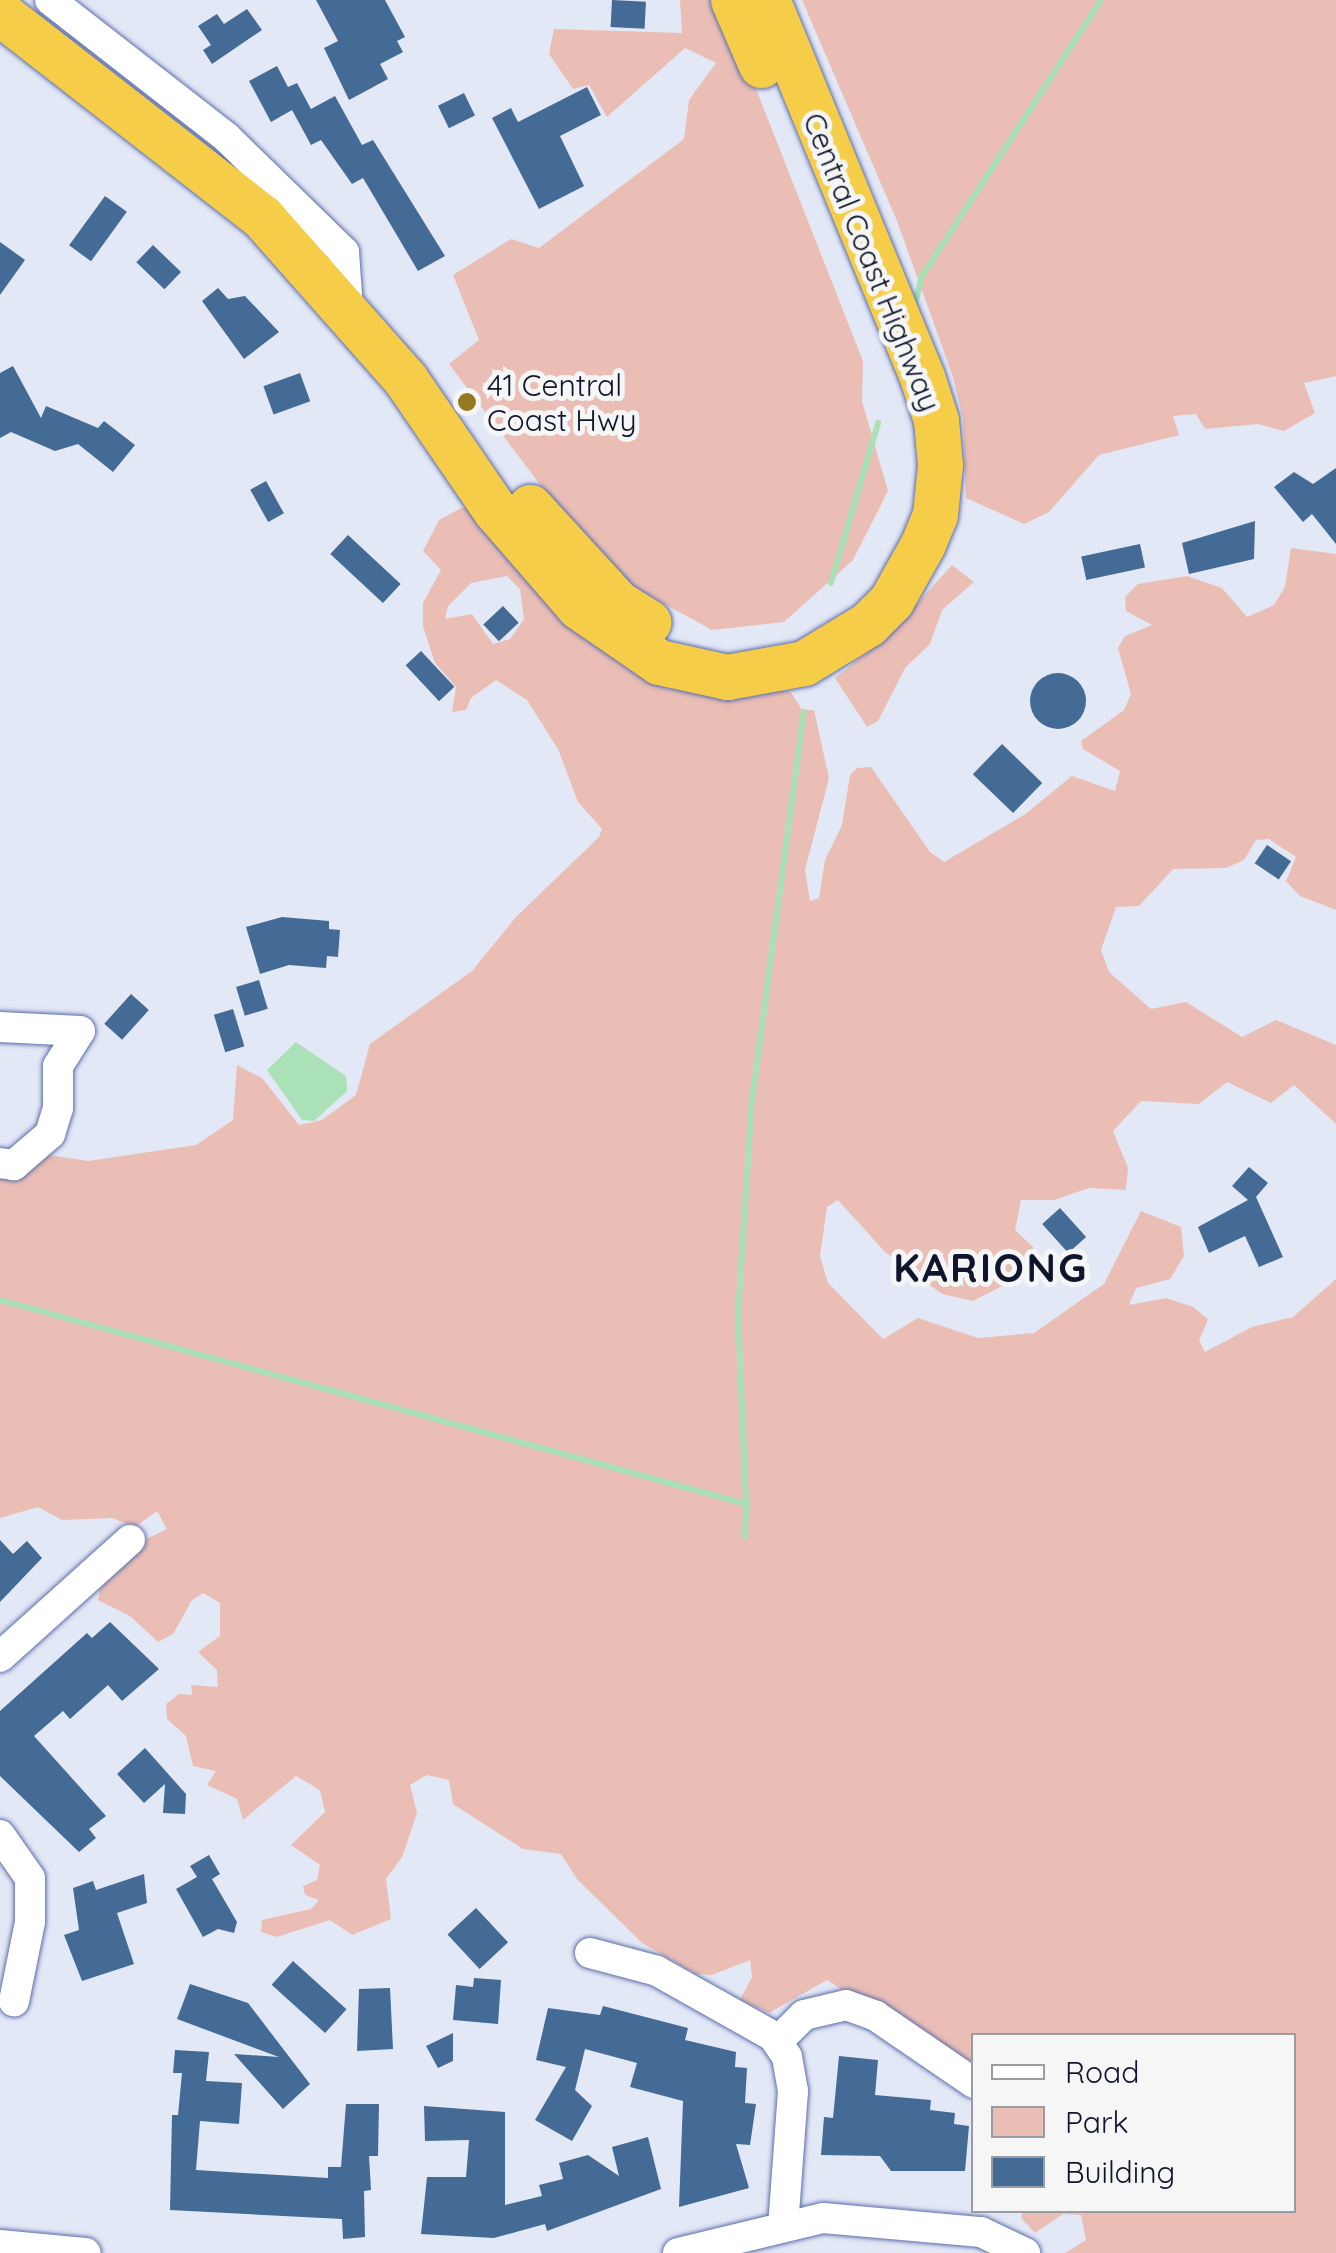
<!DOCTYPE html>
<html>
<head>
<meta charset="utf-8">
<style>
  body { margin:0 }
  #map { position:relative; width:1336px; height:2253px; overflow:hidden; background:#e3e8f6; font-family:Quicksand,sans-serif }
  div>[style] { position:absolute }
  .green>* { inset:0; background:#eabeb5 }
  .water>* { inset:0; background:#abe1b7 }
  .stream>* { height:6px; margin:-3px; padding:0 3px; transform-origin:3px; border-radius:3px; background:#abe1b7 }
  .building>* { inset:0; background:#446b95; transform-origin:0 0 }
  .round { border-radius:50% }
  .roads { filter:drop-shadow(0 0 2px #5d6eac) drop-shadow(0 0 2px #5d6eac) }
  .minor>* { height:30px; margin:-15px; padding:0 15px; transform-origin:15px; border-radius:15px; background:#fff }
  .highway>* { height:45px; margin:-22.5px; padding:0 22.5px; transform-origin:22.5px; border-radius:22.5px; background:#f6cd49 }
  .dots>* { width:28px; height:28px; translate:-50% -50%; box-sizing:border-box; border:5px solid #f5f6f5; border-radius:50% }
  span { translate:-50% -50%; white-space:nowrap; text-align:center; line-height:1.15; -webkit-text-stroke:10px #f5f6f5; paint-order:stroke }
  .street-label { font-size:30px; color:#0f152d }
  .poi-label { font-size:30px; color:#0f152d }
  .left { translate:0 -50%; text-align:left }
  .district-label { font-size:40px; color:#0f152d; font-weight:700; letter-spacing:2.5px }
  .legend { position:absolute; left:971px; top:2033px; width:325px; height:180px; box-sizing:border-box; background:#f5f6f5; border:2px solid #999ca5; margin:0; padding:12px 18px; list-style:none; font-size:30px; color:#0f152d }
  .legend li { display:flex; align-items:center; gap:20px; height:50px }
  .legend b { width:50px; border:2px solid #999ca5 }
</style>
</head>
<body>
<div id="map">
  <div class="green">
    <i style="clip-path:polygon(680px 0,721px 0,863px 361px,862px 401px,888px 491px,853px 560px,784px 622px,712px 630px,630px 585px,578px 535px,449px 364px,479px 340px,453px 275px,511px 239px,539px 248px,684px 139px,689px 100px,716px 63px,685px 48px,607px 117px,589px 85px,573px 89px,549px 54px,554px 29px,682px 33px)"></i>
    <i style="clip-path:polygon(802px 0,1336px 0,1336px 376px,1304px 383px,1315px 413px,1284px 431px,1258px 424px,1205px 429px,1196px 414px,1173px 416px,1179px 435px,1099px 455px,1049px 512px,1024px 524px,966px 498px,963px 418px,953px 377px,897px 221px)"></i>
    <i style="clip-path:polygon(evenodd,461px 508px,475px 509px,647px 678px,668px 689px,790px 691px,802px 710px,814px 710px,829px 778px,805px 870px,810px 901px,819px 898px,825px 860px,842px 825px,850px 775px,857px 768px,871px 767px,930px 852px,944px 862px,1024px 815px,1072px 776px,1115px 791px,1120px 771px,1083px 749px,1081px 741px,1124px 710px,1131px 694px,1118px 648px,1125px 636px,1152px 625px,1126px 611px,1125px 597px,1138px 584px,1187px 576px,1222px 588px,1247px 617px,1274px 605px,1285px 587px,1291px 548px,1336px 554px,1336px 910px,1300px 896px,1286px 881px,1296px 857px,1269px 839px,1256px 840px,1244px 860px,1226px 868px,1173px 869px,1139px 906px,1116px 907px,1101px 950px,1109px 972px,1151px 1009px,1186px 1002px,1242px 1037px,1276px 1020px,1336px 1045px,1336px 1124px,1294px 1085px,1271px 1103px,1227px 1082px,1199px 1104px,1141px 1101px,1113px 1131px,1128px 1168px,1126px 1190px,1089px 1188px,1054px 1200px,1021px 1200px,1015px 1230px,1033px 1247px,1035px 1269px,973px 1301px,942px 1294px,885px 1252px,838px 1200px,827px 1207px,820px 1256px,828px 1283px,883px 1339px,918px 1318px,978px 1338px,1034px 1333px,1104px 1284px,1141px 1211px,1181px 1227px,1184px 1256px,1170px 1279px,1136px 1288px,1129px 1305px,1166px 1298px,1193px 1307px,1208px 1319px,1199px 1341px,1205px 1352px,1252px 1327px,1293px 1317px,1336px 1279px,1336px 2253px,1065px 2253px,1086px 2240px,1081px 2215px,1063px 2214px,1035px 2233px,1021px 2218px,1023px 2210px,1294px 2210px,1294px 2036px,974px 2036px,973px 2074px,827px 1980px,769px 2013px,740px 2000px,752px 1977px,750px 1960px,712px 1975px,696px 1974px,642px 1943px,577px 1879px,561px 1854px,523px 1849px,453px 1804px,449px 1780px,427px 1775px,410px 1785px,417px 1813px,402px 1857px,386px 1879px,391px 1919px,352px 1935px,330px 1920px,277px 1937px,261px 1932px,262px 1920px,311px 1909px,319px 1900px,305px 1895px,303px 1886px,317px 1880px,320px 1865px,291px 1845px,325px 1812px,320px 1790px,296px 1776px,243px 1820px,237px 1799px,207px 1785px,216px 1771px,193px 1766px,186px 1736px,167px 1719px,166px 1704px,179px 1694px,192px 1695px,191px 1685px,218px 1687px,217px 1670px,198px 1652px,220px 1636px,220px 1603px,203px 1593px,192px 1600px,173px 1634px,158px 1642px,130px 1616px,98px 1600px,100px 1589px,140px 1542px,167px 1529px,157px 1511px,135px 1527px,112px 1518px,62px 1520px,38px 1507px,0 1518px,0 1169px,42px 1154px,88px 1161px,196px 1145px,233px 1120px,237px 1065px,262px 1078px,299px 1125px,322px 1120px,356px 1095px,370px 1044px,472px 971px,516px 917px,599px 837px,602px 829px,578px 802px,558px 749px,527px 700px,496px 680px,471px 698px,466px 710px,452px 712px,456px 687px,435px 663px,423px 626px,423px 603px,441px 570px,423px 551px,439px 520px,461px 508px,507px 576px,520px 589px,524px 619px,510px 639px,493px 644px,472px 614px,445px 619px,448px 606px,471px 583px,507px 576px)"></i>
    <i style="clip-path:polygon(952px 565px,974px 582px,942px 610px,930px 644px,905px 668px,878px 721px,867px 727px,835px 678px,886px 638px)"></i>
  </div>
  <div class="water">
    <i style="clip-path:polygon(296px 1042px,346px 1076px,347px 1091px,314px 1121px,302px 1120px,267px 1070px)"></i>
  </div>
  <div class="stream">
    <i style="left:916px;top:301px;width:26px;rotate:-77deg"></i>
    <i style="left:922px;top:276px;width:329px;rotate:-57deg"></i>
    <i style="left:831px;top:583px;width:167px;rotate:-73.6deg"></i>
    <i style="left:0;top:1300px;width:773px;rotate:15.29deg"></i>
    <i style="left:746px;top:1504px;width:190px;rotate:-92.4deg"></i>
    <i style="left:738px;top:1314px;width:214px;rotate:-86.3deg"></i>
    <i style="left:752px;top:1100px;width:392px;rotate:-82.4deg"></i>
    <i style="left:745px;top:1536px;width:32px;rotate:-88deg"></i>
  </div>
  <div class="building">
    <i style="clip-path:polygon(316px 0,385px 0,405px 37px,397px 41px,403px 52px,380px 64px,388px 79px,349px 100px,324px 48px,338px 41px)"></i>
    <i style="left:612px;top:0;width:34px;height:27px;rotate:3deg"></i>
    <i style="clip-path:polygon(247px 9px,262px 30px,212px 64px,203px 50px,211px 45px,198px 26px,217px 14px,224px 24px)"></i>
    <i style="clip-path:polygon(277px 66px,288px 87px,297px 83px,311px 109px,335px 96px,362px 145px,373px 140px,445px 256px,418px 271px,363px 178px,352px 184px,321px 140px,311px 145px,292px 110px,271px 122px,249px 81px)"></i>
    <i style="clip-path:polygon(587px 87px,601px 115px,560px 136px,584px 186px,539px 209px,492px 118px,511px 108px,518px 122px)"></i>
    <i style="left:464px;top:93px;width:25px;height:29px;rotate:64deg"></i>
    <i style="left:105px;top:196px;width:27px;height:61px;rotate:36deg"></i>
    <i style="clip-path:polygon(0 242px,25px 260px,0 295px)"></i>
    <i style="left:153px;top:245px;width:39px;height:24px;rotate:44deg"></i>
    <i style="clip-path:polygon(218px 288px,228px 299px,245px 296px,279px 332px,244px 359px,202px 301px)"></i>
    <i style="clip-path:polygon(13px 366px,41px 418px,46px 406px,98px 428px,104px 421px,135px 445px,113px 472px,78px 444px,55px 451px,11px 432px,0 438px,0 373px)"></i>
    <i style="left:300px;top:373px;width:30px;height:39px;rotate:70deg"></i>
    <i style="clip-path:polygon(1336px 468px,1336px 544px,1312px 514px,1303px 522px,1274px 487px,1294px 472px,1313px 484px)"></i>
    <i style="left:266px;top:481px;width:37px;height:18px;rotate:61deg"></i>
    <i style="clip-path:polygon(1255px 521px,1254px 559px,1189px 574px,1182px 543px)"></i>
    <i style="left:348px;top:535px;width:72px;height:26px;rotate:43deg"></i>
    <i style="left:1140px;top:544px;width:24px;height:60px;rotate:78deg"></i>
    <i style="left:503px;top:606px;width:23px;height:27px;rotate:47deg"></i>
    <i style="left:421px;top:651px;width:49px;height:21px;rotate:47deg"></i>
    <i class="round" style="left:1030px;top:673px;width:56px;height:56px"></i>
    <i style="left:1002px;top:744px;width:56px;height:42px;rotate:44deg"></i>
    <i style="left:1267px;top:845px;width:29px;height:22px;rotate:34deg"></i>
    <i style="clip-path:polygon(282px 917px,329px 921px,329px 929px,340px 930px,338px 957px,327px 956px,326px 968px,289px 965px,260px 974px,246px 927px)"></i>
    <i style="left:259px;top:980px;width:30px;height:24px;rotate:73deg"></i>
    <i style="left:131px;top:994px;width:24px;height:40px;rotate:42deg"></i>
    <i style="left:233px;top:1009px;width:39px;height:20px;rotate:73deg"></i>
    <i style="clip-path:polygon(1249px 1167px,1268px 1183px,1256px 1197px,1283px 1257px,1259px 1267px,1245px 1236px,1209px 1253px,1198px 1227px,1248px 1200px,1232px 1186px)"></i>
    <i style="left:1060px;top:1208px;width:39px;height:24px;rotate:48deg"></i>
    <i style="clip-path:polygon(0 1540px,13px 1554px,27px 1541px,42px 1558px,0 1602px)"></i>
    <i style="clip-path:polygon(110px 1622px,159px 1669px,122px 1701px,108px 1685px,70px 1719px,63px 1711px,34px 1736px,106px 1816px,89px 1829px,96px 1838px,79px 1852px,0 1776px,0 1711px,87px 1633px,92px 1638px)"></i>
    <i style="clip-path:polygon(145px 1748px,186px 1794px,185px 1814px,163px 1813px,165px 1784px,144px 1803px,117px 1774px)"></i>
    <i style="clip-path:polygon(209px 1855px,220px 1874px,212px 1879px,237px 1922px,234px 1933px,218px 1929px,203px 1937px,176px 1889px,197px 1877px,190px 1866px)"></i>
    <i style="clip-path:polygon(144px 1874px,147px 1903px,117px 1913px,134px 1964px,82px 1981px,64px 1935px,79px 1930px,73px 1888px,93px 1881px,96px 1890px)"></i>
    <i style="left:476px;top:1908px;width:47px;height:39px;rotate:47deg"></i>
    <i style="left:293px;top:1961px;width:72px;height:32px;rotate:42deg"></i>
    <i style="clip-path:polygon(474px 1978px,501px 1980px,498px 2024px,453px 2020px,456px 1985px,473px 1987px)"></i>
    <i style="clip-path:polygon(190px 1984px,248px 2003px,310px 2084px,283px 2109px,234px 2054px,279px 2057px,177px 2019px)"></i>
    <i style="clip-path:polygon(390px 1988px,393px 2049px,357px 2051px,359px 1989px)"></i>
    <i style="clip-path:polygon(603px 2006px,688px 2028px,685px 2040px,736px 2052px,735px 2067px,747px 2068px,745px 2103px,756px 2104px,750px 2145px,736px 2144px,749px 2188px,679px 2207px,683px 2101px,630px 2087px,637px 2063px,585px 2049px,575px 2090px,592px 2106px,572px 2141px,535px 2120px,566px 2067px,536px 2060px,548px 2008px,600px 2015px)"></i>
    <i style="clip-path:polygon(453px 2033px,453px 2061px,438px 2068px,426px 2046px)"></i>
    <i style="clip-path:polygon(175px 2050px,209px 2052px,206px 2081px,242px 2083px,239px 2124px,200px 2121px,196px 2170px,328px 2178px,328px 2167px,341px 2167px,346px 2104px,379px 2104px,378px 2156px,369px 2156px,371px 2190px,364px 2191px,365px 2237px,343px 2239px,342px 2219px,170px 2210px,172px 2115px,178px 2115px,182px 2073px,173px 2073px)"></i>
    <i style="clip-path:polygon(839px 2056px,878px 2060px,875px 2095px,931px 2100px,930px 2110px,955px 2113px,954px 2124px,969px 2126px,965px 2171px,891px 2171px,880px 2156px,821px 2155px,824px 2117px,833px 2118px)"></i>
    <i style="clip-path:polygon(424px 2106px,505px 2112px,505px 2205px,542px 2196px,539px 2185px,563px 2179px,559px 2163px,588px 2155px,619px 2176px,612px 2147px,648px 2137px,661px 2189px,547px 2231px,545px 2224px,494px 2238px,421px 2234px,427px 2177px,466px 2177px,469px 2140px,425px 2141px)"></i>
  </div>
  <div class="roads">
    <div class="minor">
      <i style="left:50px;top:0;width:223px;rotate:37.9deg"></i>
      <i style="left:226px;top:137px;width:165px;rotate:44.3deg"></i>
      <i style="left:344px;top:252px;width:57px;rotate:86deg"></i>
      <i style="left:0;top:1027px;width:80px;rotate:2.9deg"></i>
      <i style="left:80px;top:1031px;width:41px;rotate:122.2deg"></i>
      <i style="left:58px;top:1066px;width:42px;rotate:90deg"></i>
      <i style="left:58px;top:1108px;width:27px;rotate:107deg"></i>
      <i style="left:50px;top:1134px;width:48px;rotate:139.3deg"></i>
      <i style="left:14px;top:1165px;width:14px;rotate:-172deg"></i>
      <i style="left:0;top:1657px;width:175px;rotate:-42deg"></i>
      <i style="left:0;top:1835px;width:52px;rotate:55.1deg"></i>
      <i style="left:30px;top:1878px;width:44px;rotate:90deg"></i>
      <i style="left:30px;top:1922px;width:81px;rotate:101.4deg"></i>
      <i style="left:590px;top:1953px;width:69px;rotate:15deg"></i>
      <i style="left:657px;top:1971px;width:133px;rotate:29.3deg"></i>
      <i style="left:773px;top:2036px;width:25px;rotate:56deg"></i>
      <i style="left:787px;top:2057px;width:35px;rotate:80deg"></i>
      <i style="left:793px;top:2091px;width:135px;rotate:94.2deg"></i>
      <i style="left:777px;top:2042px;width:38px;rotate:-45deg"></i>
      <i style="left:804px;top:2015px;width:43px;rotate:-13.4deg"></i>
      <i style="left:846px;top:2005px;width:32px;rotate:20deg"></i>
      <i style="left:876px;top:2016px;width:119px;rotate:34.4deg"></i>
      <i style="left:0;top:2245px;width:86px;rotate:5.3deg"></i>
      <i style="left:678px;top:2253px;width:149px;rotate:-13.6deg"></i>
      <i style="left:823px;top:2218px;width:159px;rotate:5.1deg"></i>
      <i style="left:981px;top:2232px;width:49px;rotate:25.5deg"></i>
    </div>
    <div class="highway">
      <i style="left:733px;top:0;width:71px;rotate:66.7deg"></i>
      <i style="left:0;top:13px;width:332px;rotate:37.9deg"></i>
      <i style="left:262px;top:217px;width:217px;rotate:48.5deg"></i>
      <i style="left:406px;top:380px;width:158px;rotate:55.6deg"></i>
      <i style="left:495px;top:510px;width:128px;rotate:49.1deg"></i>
      <i style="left:579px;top:607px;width:97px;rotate:34.5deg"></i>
      <i style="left:659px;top:662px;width:70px;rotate:12.4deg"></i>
      <i style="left:727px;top:677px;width:78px;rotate:-10.3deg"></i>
      <i style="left:804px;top:663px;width:75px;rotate:-31.4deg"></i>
      <i style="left:868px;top:624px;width:33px;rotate:-45deg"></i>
      <i style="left:891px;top:601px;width:65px;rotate:-60.7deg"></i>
      <i style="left:923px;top:544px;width:31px;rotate:-68deg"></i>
      <i style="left:935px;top:515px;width:50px;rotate:-84.3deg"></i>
      <i style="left:940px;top:465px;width:45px;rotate:-95.1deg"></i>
      <i style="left:936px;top:420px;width:45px;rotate:-108deg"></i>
      <i style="left:922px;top:377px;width:408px;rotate:-112.3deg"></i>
      <i style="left:530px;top:507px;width:130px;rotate:47.5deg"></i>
      <i style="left:618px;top:603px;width:36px;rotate:32deg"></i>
    </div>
  </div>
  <div class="dots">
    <i style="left:467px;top:402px;background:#93791f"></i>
  </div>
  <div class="street-label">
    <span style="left:872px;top:262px;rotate:68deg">Central Coast Highway</span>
  </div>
  <div class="poi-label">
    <span class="left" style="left:487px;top:402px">41 Central<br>Coast Hwy</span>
  </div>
  <div class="district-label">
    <span style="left:991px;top:1267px">KARIONG</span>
  </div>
  <ul class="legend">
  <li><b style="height:12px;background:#fff"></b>Road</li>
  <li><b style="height:28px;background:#eabeb5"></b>Park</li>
  <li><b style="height:28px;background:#446b95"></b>Building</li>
  </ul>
</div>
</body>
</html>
